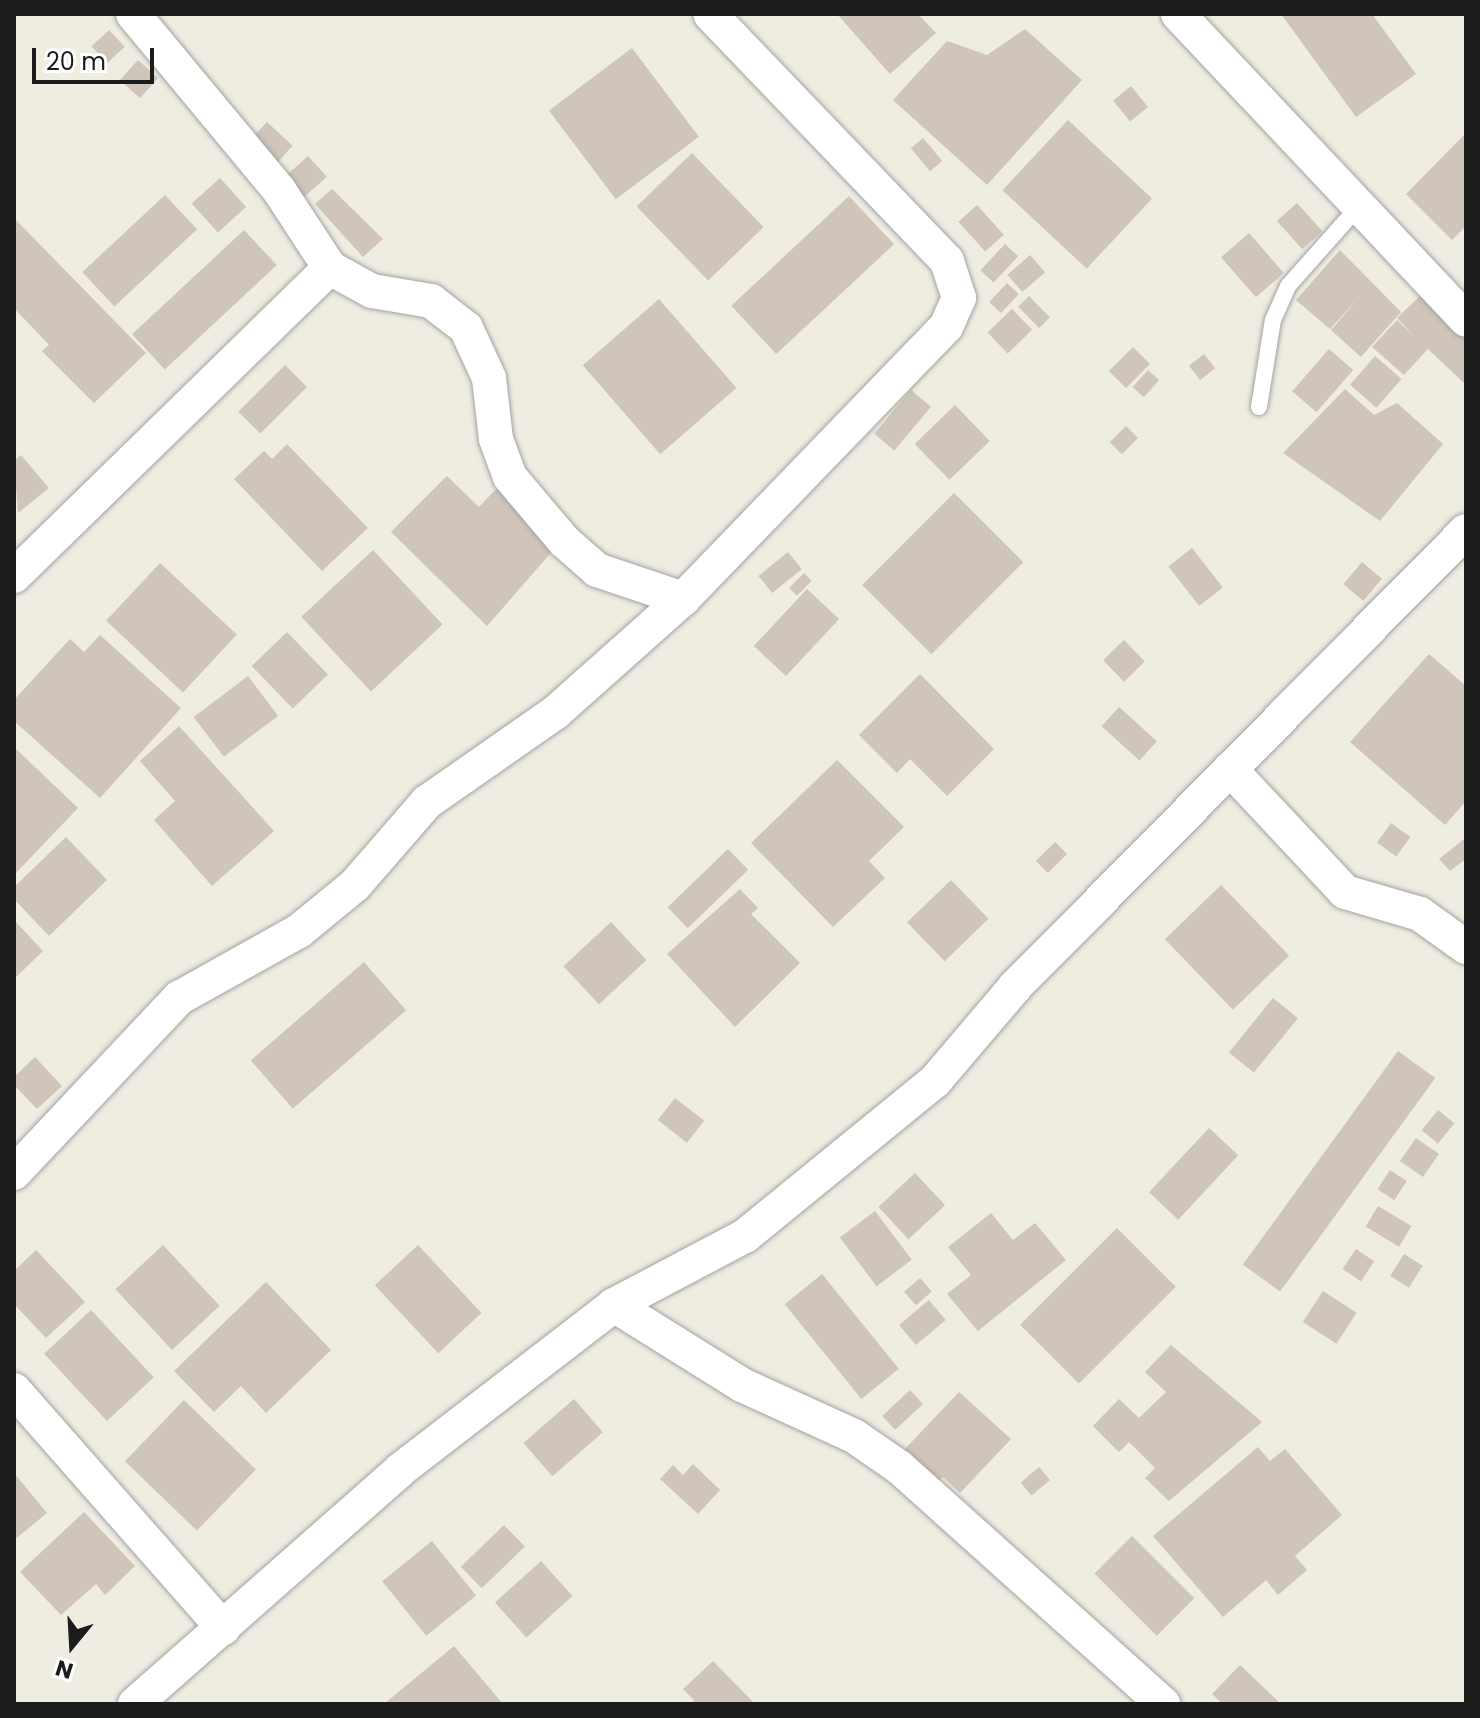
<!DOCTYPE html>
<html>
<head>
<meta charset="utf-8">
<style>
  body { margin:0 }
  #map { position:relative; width:1480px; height:1718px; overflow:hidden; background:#efece1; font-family:Poppins,sans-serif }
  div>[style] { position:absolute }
  .building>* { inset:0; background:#cfc5ba; transform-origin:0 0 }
  .roads { filter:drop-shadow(0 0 2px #a3a3a3) drop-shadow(0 0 2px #a3a3a3) }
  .service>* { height:16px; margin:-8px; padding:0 8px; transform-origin:8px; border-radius:8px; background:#fff }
  .minor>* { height:34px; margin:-17px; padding:0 17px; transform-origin:17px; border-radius:17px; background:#fff }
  span { translate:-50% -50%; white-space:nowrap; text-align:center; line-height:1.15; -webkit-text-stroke:8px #fff; paint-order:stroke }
  .frame { position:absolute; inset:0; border:16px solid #1c1c1c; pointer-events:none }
  .north { position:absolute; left:32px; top:1606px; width:80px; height:80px; -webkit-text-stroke:6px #fff; paint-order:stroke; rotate:198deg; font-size:22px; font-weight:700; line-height:32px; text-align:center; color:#1c1c1c }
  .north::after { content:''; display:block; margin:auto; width:28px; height:36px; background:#1c1c1c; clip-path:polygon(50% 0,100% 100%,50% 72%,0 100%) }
  .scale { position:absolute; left:32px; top:48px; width:122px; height:36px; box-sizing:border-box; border:4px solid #1c1c1c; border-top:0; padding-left:10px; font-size:24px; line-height:28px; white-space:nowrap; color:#1c1c1c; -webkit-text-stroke:6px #fff; paint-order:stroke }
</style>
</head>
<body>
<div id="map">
  <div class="building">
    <i style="clip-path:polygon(837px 14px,918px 14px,936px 33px,890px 74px)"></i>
    <i style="clip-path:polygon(1281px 14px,1372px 14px,1416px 74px,1356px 117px)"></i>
    <i style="clip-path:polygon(1025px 29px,1082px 80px,987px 185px,893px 100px,947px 41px,987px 55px)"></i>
    <i style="left:109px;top:30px;width:23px;height:24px;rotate:47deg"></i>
    <i style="left:632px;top:48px;width:111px;height:104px;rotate:53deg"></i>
    <i style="left:138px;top:60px;width:27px;height:27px;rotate:42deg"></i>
    <i style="left:1131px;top:86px;width:27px;height:23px;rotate:51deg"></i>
    <i style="left:1068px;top:120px;width:115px;height:96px;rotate:43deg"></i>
    <i style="left:267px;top:122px;width:35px;height:25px;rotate:43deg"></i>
    <i style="clip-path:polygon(1466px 133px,1466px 226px,1452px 240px,1406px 194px)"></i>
    <i style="left:923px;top:138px;width:30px;height:16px;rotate:50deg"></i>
    <i style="left:692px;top:153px;width:103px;height:77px;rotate:46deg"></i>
    <i style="left:308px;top:156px;width:28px;height:32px;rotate:48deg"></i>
    <i style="left:220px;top:178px;width:39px;height:38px;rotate:48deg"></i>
    <i style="clip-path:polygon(332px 189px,383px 239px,363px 257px,315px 204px)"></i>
    <i style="left:165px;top:195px;width:47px;height:113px;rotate:47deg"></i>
    <i style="left:849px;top:196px;width:66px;height:161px;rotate:47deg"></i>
    <i style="left:1297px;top:203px;width:38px;height:27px;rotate:48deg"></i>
    <i style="left:977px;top:205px;width:40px;height:25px;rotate:48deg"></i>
    <i style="clip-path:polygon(14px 218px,146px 353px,94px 403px,42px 351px,49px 345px,14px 308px)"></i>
    <i style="left:244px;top:230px;width:48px;height:153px;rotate:47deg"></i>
    <i style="left:1249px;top:233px;width:53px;height:37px;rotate:49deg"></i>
    <i style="left:1005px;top:244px;width:18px;height:36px;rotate:43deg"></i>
    <i style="clip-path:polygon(1340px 250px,1401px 312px,1361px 357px,1331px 330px,1361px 295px,1330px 329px,1296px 300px)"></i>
    <i style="left:1030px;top:255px;width:23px;height:30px;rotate:49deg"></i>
    <i style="left:1007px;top:283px;width:16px;height:26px;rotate:43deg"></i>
    <i style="clip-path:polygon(1424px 292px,1466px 333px,1466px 385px,1428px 349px,1404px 375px,1372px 347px,1397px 320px,1415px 337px,1397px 318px)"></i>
    <i style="left:1029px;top:296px;width:30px;height:15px;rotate:46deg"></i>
    <i style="left:659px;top:299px;width:118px;height:101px;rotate:49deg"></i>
    <i style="left:1012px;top:309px;width:29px;height:34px;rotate:46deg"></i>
    <i style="left:1133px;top:347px;width:24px;height:34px;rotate:45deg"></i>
    <i style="left:1329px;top:349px;width:32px;height:56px;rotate:41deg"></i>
    <i style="left:1204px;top:354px;width:18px;height:19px;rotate:52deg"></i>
    <i style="left:1375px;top:356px;width:35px;height:38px;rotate:41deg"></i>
    <i style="left:285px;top:365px;width:31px;height:66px;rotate:45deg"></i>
    <i style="left:1148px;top:370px;width:15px;height:23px;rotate:42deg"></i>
    <i style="clip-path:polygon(1345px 389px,1374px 415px,1397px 403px,1443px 444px,1380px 521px,1283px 453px)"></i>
    <i style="left:911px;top:390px;width:26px;height:57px;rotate:40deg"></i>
    <i style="left:955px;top:405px;width:50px;height:56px;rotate:46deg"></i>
    <i style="left:1126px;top:426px;width:17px;height:23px;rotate:45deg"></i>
    <i style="clip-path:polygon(287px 444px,368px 528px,322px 571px,234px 479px,264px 451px,272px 459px)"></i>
    <i style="clip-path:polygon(21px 455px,49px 488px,18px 513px,14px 461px)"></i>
    <i style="clip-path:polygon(447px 476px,479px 507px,497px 488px,556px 547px,487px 626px,391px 532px)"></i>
    <i style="left:954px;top:493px;width:98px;height:130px;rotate:45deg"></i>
    <i style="left:1192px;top:548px;width:50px;height:30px;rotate:52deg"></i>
    <i style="left:373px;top:550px;width:102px;height:98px;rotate:47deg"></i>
    <i style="left:788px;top:552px;width:22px;height:38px;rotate:51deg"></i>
    <i style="left:1362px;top:562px;width:26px;height:29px;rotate:40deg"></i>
    <i style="left:160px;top:563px;width:105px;height:79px;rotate:43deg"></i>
    <i style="left:804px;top:573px;width:11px;height:21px;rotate:45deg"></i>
    <i style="left:807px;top:589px;width:44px;height:78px;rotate:43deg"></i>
    <i style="left:287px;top:632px;width:59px;height:49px;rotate:46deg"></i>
    <i style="clip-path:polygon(100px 635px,181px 708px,100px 798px,14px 721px,14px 700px,70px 639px,84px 652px)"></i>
    <i style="left:1124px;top:640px;width:30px;height:29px;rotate:46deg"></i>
    <i style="clip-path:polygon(1429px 654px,1466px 686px,1466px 801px,1445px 825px,1350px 742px)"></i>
    <i style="clip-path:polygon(920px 674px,994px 749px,947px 796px,910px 759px,897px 773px,859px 735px)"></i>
    <i style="left:248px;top:676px;width:50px;height:68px;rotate:53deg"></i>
    <i style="left:1119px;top:707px;width:51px;height:26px;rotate:42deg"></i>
    <i style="clip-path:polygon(179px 726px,274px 831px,212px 886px,154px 820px,175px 801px,140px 761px)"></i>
    <i style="clip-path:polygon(14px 747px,78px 808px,14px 875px)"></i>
    <i style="clip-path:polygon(837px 760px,904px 827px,869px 861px,885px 878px,833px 927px,751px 843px)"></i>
    <i style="left:1391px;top:823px;width:24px;height:24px;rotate:36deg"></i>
    <i style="clip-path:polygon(66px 837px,107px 880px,49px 936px,14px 899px,14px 887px)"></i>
    <i style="clip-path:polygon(1464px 839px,1466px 859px,1450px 871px,1439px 859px)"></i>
    <i style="left:1055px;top:842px;width:17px;height:27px;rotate:45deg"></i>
    <i style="left:728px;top:849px;width:29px;height:84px;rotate:46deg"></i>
    <i style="left:951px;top:880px;width:54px;height:61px;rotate:46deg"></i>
    <i style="left:1221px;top:885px;width:98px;height:78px;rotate:46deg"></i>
    <i style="clip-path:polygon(740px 889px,758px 908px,751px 914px,800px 963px,735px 1027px,667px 954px)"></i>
    <i style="clip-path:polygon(14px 920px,43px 951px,14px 979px)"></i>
    <i style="left:611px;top:922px;width:52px;height:65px;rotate:47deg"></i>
    <i style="left:364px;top:962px;width:64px;height:150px;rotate:49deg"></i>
    <i style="left:1273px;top:998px;width:32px;height:70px;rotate:39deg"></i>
    <i style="left:1398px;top:1051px;width:46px;height:264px;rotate:36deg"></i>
    <i style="clip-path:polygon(35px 1057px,62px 1086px,37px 1109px,14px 1085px,14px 1077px)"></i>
    <i style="left:675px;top:1098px;width:37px;height:28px;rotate:38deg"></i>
    <i style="left:1438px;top:1110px;width:21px;height:26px;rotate:39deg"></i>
    <i style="left:1209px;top:1128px;width:40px;height:88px;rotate:43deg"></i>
    <i style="left:1416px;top:1138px;width:28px;height:28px;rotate:35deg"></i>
    <i style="left:1390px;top:1170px;width:20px;height:23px;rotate:33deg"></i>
    <i style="left:915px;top:1173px;width:44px;height:50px;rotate:47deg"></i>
    <i style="left:1378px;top:1206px;width:39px;height:24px;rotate:31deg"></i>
    <i style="left:875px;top:1211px;width:61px;height:44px;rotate:53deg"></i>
    <i style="clip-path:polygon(991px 1213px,1013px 1240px,1035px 1223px,1066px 1260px,978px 1331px,947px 1294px,971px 1275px,948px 1247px)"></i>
    <i style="left:1117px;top:1228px;width:83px;height:137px;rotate:45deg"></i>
    <i style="left:163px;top:1245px;width:83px;height:65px;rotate:47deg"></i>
    <i style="left:418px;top:1245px;width:93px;height:59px;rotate:47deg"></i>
    <i style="left:1356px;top:1249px;width:22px;height:24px;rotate:34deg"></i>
    <i style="clip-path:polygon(36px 1250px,85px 1302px,46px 1338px,14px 1304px,14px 1271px)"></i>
    <i style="left:1404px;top:1254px;width:22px;height:26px;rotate:32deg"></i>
    <i style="left:822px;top:1274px;width:122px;height:48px;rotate:51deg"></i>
    <i style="left:920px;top:1278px;width:18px;height:21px;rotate:49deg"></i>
    <i style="clip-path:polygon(266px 1282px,331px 1350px,266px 1413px,241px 1386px,214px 1412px,174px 1371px)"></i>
    <i style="left:1323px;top:1291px;width:40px;height:37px;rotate:33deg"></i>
    <i style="left:929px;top:1300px;width:26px;height:39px;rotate:50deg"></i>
    <i style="left:91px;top:1310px;width:92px;height:64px;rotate:47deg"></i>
    <i style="clip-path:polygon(1171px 1345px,1262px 1422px,1169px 1501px,1145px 1478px,1155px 1468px,1129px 1442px,1119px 1452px,1093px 1426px,1119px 1399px,1139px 1418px,1166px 1392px,1145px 1372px)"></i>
    <i style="left:910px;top:1390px;width:19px;height:38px;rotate:47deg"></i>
    <i style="clip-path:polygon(959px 1392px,1011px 1439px,960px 1493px,943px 1477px,938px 1482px,903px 1451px)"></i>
    <i style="left:574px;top:1399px;width:44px;height:67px;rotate:49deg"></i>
    <i style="left:184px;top:1400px;width:100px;height:85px;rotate:44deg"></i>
    <i style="clip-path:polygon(1258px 1447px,1270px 1461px,1285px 1449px,1342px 1515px,1295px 1556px,1307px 1570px,1278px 1595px,1266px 1580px,1223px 1617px,1153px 1536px)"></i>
    <i style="clip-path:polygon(693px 1464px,720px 1490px,698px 1514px,660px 1479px,673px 1465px,683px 1475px)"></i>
    <i style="left:1039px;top:1467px;width:17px;height:24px;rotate:50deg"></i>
    <i style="clip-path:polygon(14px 1473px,47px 1513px,14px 1540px)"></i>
    <i style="clip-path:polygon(84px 1512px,135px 1566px,105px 1595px,96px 1584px,61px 1615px,20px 1572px)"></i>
    <i style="left:504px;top:1525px;width:30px;height:60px;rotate:46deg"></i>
    <i style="left:1132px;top:1536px;width:88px;height:53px;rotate:45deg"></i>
    <i style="left:432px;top:1541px;width:70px;height:64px;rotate:51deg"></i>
    <i style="left:541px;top:1561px;width:47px;height:62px;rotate:48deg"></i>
    <i style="clip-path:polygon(454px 1646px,503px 1704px,384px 1704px)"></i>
    <i style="clip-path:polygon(713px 1661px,755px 1704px,691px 1704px,694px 1700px,683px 1689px)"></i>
    <i style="clip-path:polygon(1240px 1665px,1281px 1704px,1223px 1704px,1212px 1694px)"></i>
  </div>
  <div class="roads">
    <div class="service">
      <i style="left:1259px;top:407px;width:88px;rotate:-80.9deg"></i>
      <i style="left:1273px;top:320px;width:37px;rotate:-66deg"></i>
      <i style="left:1288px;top:286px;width:107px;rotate:-48.4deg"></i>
    </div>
    <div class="minor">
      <i style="left:133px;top:14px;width:229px;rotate:50.3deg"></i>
      <i style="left:279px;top:190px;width:93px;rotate:56.8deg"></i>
      <i style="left:330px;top:268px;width:48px;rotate:28.7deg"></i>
      <i style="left:372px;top:291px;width:60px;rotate:9.6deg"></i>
      <i style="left:431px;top:301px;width:44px;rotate:37.6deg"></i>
      <i style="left:466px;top:328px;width:55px;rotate:65.3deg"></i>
      <i style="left:489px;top:378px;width:61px;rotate:83.5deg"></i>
      <i style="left:496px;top:439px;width:40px;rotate:69.8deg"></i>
      <i style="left:510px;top:477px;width:84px;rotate:49.8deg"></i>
      <i style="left:564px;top:541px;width:44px;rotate:41.3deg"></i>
      <i style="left:597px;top:570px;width:91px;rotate:18.6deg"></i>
      <i style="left:1178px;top:14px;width:420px;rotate:46.7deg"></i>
      <i style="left:14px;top:576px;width:441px;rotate:-44.3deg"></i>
      <i style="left:1230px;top:769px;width:168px;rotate:46.9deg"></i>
      <i style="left:1345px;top:892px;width:78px;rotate:16.3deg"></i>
      <i style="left:1420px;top:914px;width:57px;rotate:35.7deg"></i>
      <i style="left:14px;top:1173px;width:241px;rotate:-46.7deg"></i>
      <i style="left:179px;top:998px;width:137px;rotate:-29.2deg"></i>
      <i style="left:299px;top:931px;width:72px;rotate:-39.4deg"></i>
      <i style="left:355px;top:885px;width:110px;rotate:-49.1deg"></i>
      <i style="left:427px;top:802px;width:157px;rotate:-34.9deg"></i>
      <i style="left:556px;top:712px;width:170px;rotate:-41.7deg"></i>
      <i style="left:683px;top:599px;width:378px;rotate:-46deg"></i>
      <i style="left:946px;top:327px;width:32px;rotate:-66deg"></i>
      <i style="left:959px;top:298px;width:39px;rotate:-108deg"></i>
      <i style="left:947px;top:261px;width:342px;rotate:-133.8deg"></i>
      <i style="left:614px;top:1305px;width:151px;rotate:32deg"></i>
      <i style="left:742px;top:1385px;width:123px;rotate:24.5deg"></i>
      <i style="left:854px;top:1436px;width:55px;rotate:34.6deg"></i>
      <i style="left:899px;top:1467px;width:355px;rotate:41.9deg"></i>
      <i style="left:14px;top:1390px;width:317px;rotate:48.7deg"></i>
      <i style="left:135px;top:1704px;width:354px;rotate:-41.4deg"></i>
      <i style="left:400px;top:1470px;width:270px;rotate:-37.6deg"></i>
      <i style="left:614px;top:1305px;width:148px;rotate:-27.8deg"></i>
      <i style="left:745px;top:1236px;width:245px;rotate:-39.2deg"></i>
      <i style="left:935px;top:1081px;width:123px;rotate:-49.6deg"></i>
      <i style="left:1015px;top:987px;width:641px;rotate:-45.32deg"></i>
    </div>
  </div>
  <div class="frame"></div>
  <div class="north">N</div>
  <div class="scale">20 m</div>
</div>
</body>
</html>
